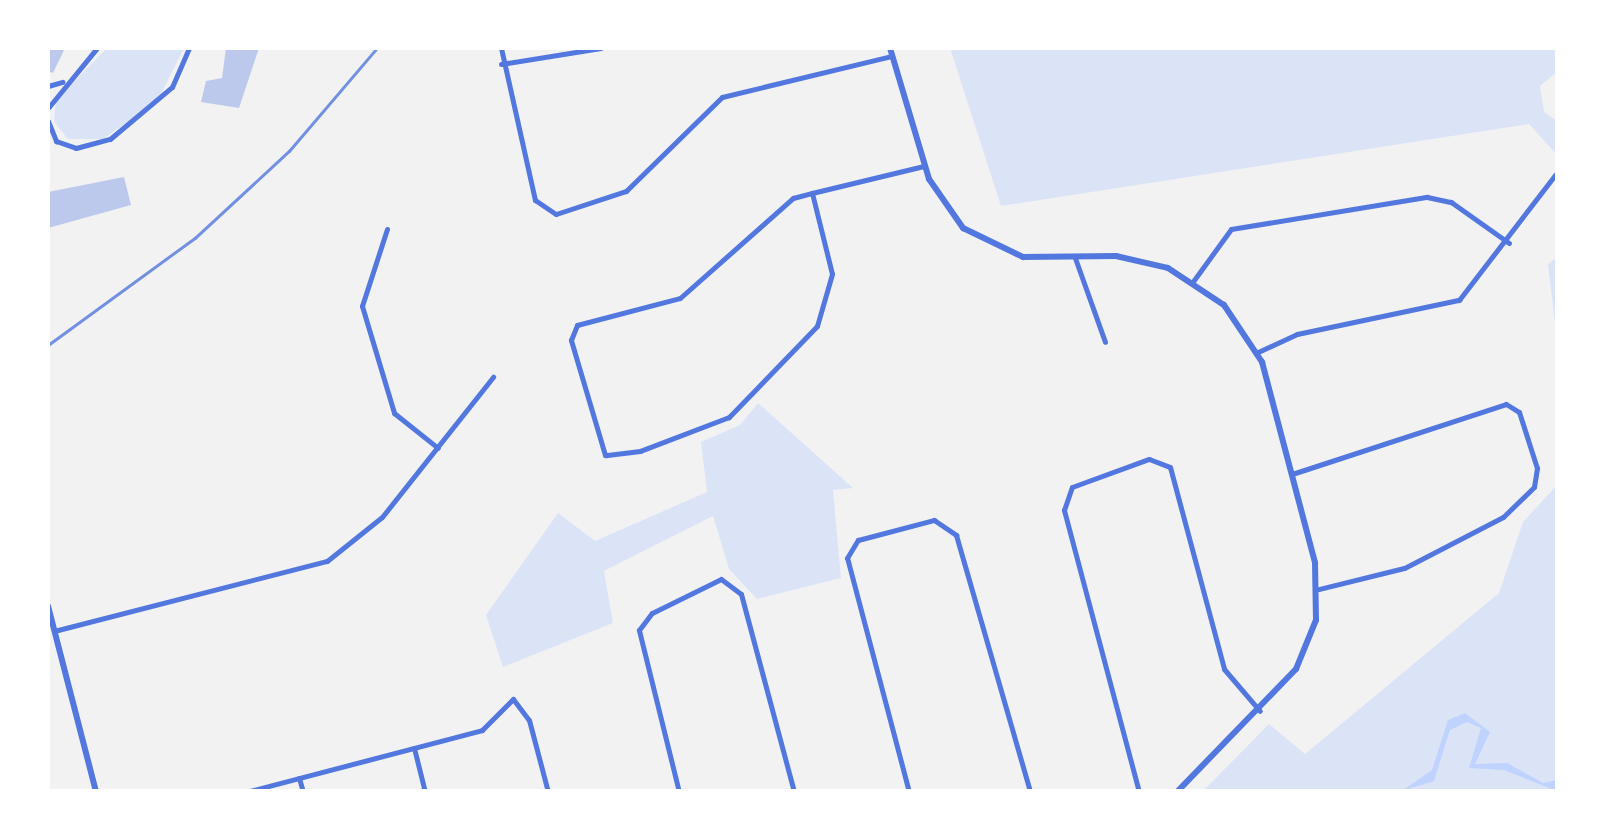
<!DOCTYPE html>
<html>
<head>
<meta charset="utf-8">
<style>
  body { margin:0 }
  #map { position:relative; width:1605px; height:839px; overflow:hidden; background:#f2f2f2; font-family:"Alegreya Sans",sans-serif }
  div>[style] { position:absolute }
  .green>* { inset:0; background:#dbe4f7 }
  .water>* { inset:0; background:#bfd3fe }
  .building>* { inset:0; background:#bdc9ec }
  .minor>* { height:5px; margin:-2.5px; padding:0 2.5px; transform-origin:2.5px; border-radius:2.5px; background:#5277de }
  .tertiary>* { height:6px; margin:-3px; padding:0 3px; transform-origin:3px; border-radius:3px; background:#5277de }
  .rail>* { height:2.5px; margin:-1.25px; padding:0 1.25px; transform-origin:1.25px; border-radius:1.25px; background:#7290e2 }
  span { translate:-50% -50%; white-space:nowrap; text-align:center; line-height:1.15; -webkit-text-stroke:8px #fff; paint-order:stroke }
  .frame { position:absolute; inset:0; border:50px solid #fff; pointer-events:none }
</style>
</head>
<body>
<div id="map">
  <div class="green">
    <i style="clip-path:polygon(107px 48px,184px 48px,161px 94px,130px 120px,103px 139px,68px 139px,54px 122px,56px 100px)"></i>
    <i style="clip-path:polygon(950px 48px,1557px 48px,1557px 72px,1540px 86px,1544px 112px,1557px 121px,1557px 155px,1529px 124px,1001px 206px)"></i>
    <i style="clip-path:polygon(1557px 257px,1557px 341px,1548px 264px)"></i>
    <i style="clip-path:polygon(758px 403px,853px 488px,833px 490px,841px 578px,757px 599px,729px 569px,713px 516px,604px 571px,613px 623px,503px 667px,486px 615px,558px 513px,595px 541px,707px 492px,701px 442px,740px 425px)"></i>
    <i style="clip-path:polygon(1557px 485px,1557px 791px,1202px 792px,1269px 724px,1305px 754px,1499px 593px,1523px 522px)"></i>
  </div>
  <div class="water">
    <i style="clip-path:polygon(1465px 713px,1490px 732px,1475px 764px,1507px 763px,1543px 783px,1557px 780px,1557px 791px,1504px 770px,1469px 768px,1481px 728px,1467px 722px,1450px 730px,1434px 781px,1402px 791px,1432px 770px,1448px 720px)"></i>
  </div>
  <div class="building">
    <i style="clip-path:polygon(48px 48px,65px 48px,53px 73px,48px 71px)"></i>
    <i style="clip-path:polygon(226px 48px,259px 48px,239px 108px,201px 102px,206px 81px,222px 78px)"></i>
    <i style="clip-path:polygon(124px 177px,131px 205px,48px 228px,48px 192px)"></i>
  </div>
  <div class="minor">
    <i style="left:501px;top:48px;width:156px;rotate:77.4deg"></i>
    <i style="left:535px;top:200px;width:25px;rotate:34deg"></i>
    <i style="left:556px;top:214px;width:74px;rotate:-18.2deg"></i>
    <i style="left:626px;top:191px;width:134px;rotate:-44.4deg"></i>
    <i style="left:722px;top:97px;width:175px;rotate:-13.6deg"></i>
    <i style="left:501px;top:64px;width:101px;rotate:-9.1deg"></i>
    <i style="left:48px;top:86px;width:15px;rotate:-16deg"></i>
    <i style="left:48px;top:108px;width:77px;rotate:-50.8deg"></i>
    <i style="left:48px;top:121px;width:22px;rotate:68deg"></i>
    <i style="left:56px;top:141px;width:21px;rotate:19deg"></i>
    <i style="left:76px;top:148px;width:35px;rotate:-15deg"></i>
    <i style="left:110px;top:139px;width:81px;rotate:-40deg"></i>
    <i style="left:172px;top:87px;width:43px;rotate:-66.4deg"></i>
    <i style="left:812px;top:193px;width:83px;rotate:76.1deg"></i>
    <i style="left:832px;top:274px;width:54px;rotate:106.1deg"></i>
    <i style="left:817px;top:326px;width:127px;rotate:134deg"></i>
    <i style="left:729px;top:417px;width:95px;rotate:159.1deg"></i>
    <i style="left:640px;top:451px;width:35px;rotate:173deg"></i>
    <i style="left:605px;top:455px;width:120px;rotate:-106.5deg"></i>
    <i style="left:571px;top:340px;width:16px;rotate:-68deg"></i>
    <i style="left:577px;top:325px;width:106px;rotate:-14.7deg"></i>
    <i style="left:680px;top:298px;width:151px;rotate:-41.5deg"></i>
    <i style="left:793px;top:198px;width:20px;rotate:-15deg"></i>
    <i style="left:812px;top:193px;width:115px;rotate:-13.6deg"></i>
    <i style="left:387px;top:229px;width:81px;rotate:108deg"></i>
    <i style="left:362px;top:306px;width:112px;rotate:73.3deg"></i>
    <i style="left:394px;top:413px;width:56px;rotate:38.5deg"></i>
    <i style="left:1075px;top:258px;width:89px;rotate:70.3deg"></i>
    <i style="left:1194px;top:280px;width:63px;rotate:-54deg"></i>
    <i style="left:1231px;top:229px;width:199px;rotate:-9.3deg"></i>
    <i style="left:1427px;top:197px;width:25px;rotate:12deg"></i>
    <i style="left:1451px;top:202px;width:71px;rotate:35.3deg"></i>
    <i style="left:1258px;top:352px;width:43px;rotate:-24.8deg"></i>
    <i style="left:1297px;top:334px;width:166px;rotate:-11.9deg"></i>
    <i style="left:1459px;top:300px;width:158px;rotate:-52.5deg"></i>
    <i style="left:1292px;top:474px;width:225px;rotate:-18.1deg"></i>
    <i style="left:1506px;top:404px;width:15px;rotate:32deg"></i>
    <i style="left:1519px;top:412px;width:59px;rotate:72.2deg"></i>
    <i style="left:1537px;top:468px;width:19px;rotate:99deg"></i>
    <i style="left:1534px;top:487px;width:43px;rotate:135.9deg"></i>
    <i style="left:1503px;top:517px;width:111px;rotate:152.7deg"></i>
    <i style="left:1404px;top:568px;width:88px;rotate:166.1deg"></i>
    <i style="left:54px;top:631px;width:282px;rotate:-14.4deg"></i>
    <i style="left:327px;top:561px;width:70px;rotate:-38.7deg"></i>
    <i style="left:382px;top:517px;width:179px;rotate:-51.6deg"></i>
    <i style="left:414px;top:748px;width:45px;rotate:76deg"></i>
    <i style="left:299px;top:778px;width:15px;rotate:74deg"></i>
    <i style="left:246px;top:792px;width:244px;rotate:-14.7deg"></i>
    <i style="left:482px;top:730px;width:44px;rotate:-45deg"></i>
    <i style="left:513px;top:699px;width:26px;rotate:53deg"></i>
    <i style="left:529px;top:720px;width:74px;rotate:75.2deg"></i>
    <i style="left:679px;top:792px;width:167px;rotate:-103.9deg"></i>
    <i style="left:639px;top:630px;width:21px;rotate:-53deg"></i>
    <i style="left:652px;top:613px;width:77px;rotate:-26.2deg"></i>
    <i style="left:721px;top:579px;width:25px;rotate:37deg"></i>
    <i style="left:741px;top:594px;width:205px;rotate:75deg"></i>
    <i style="left:909px;top:792px;width:242px;rotate:-104.8deg"></i>
    <i style="left:847px;top:558px;width:21px;rotate:-59deg"></i>
    <i style="left:858px;top:540px;width:79px;rotate:-14.7deg"></i>
    <i style="left:934px;top:520px;width:27px;rotate:34deg"></i>
    <i style="left:956px;top:535px;width:267px;rotate:73.9deg"></i>
    <i style="left:1139px;top:792px;width:292px;rotate:-104.9deg"></i>
    <i style="left:1064px;top:510px;width:24px;rotate:-71deg"></i>
    <i style="left:1072px;top:487px;width:82px;rotate:-20deg"></i>
    <i style="left:1149px;top:459px;width:22px;rotate:21deg"></i>
    <i style="left:1170px;top:467px;width:209px;rotate:75deg"></i>
    <i style="left:1224px;top:669px;width:55px;rotate:49.4deg"></i>
  </div>
  <div class="tertiary">
    <i style="left:890px;top:48px;width:137px;rotate:73.4deg"></i>
    <i style="left:929px;top:179px;width:60px;rotate:55.2deg"></i>
    <i style="left:963px;top:228px;width:67px;rotate:25.8deg"></i>
    <i style="left:1023px;top:257px;width:93px;rotate:-0.6deg"></i>
    <i style="left:1116px;top:256px;width:53px;rotate:13deg"></i>
    <i style="left:1168px;top:268px;width:67px;rotate:33.5deg"></i>
    <i style="left:1224px;top:305px;width:69px;rotate:56.3deg"></i>
    <i style="left:1262px;top:362px;width:208px;rotate:75.2deg"></i>
    <i style="left:1315px;top:563px;width:57px;rotate:89deg"></i>
    <i style="left:1316px;top:620px;width:53px;rotate:112.2deg"></i>
    <i style="left:1296px;top:669px;width:171px;rotate:134.1deg"></i>
    <i style="left:48px;top:606px;width:192px;rotate:75.5deg"></i>
  </div>
  <div class="rail">
    <i style="left:48px;top:345px;width:182px;rotate:-36.1deg"></i>
    <i style="left:195px;top:238px;width:128px;rotate:-42.8deg"></i>
    <i style="left:289px;top:151px;width:135px;rotate:-49.5deg"></i>
  </div>
  <div class="frame"></div>
</div>
</body>
</html>
